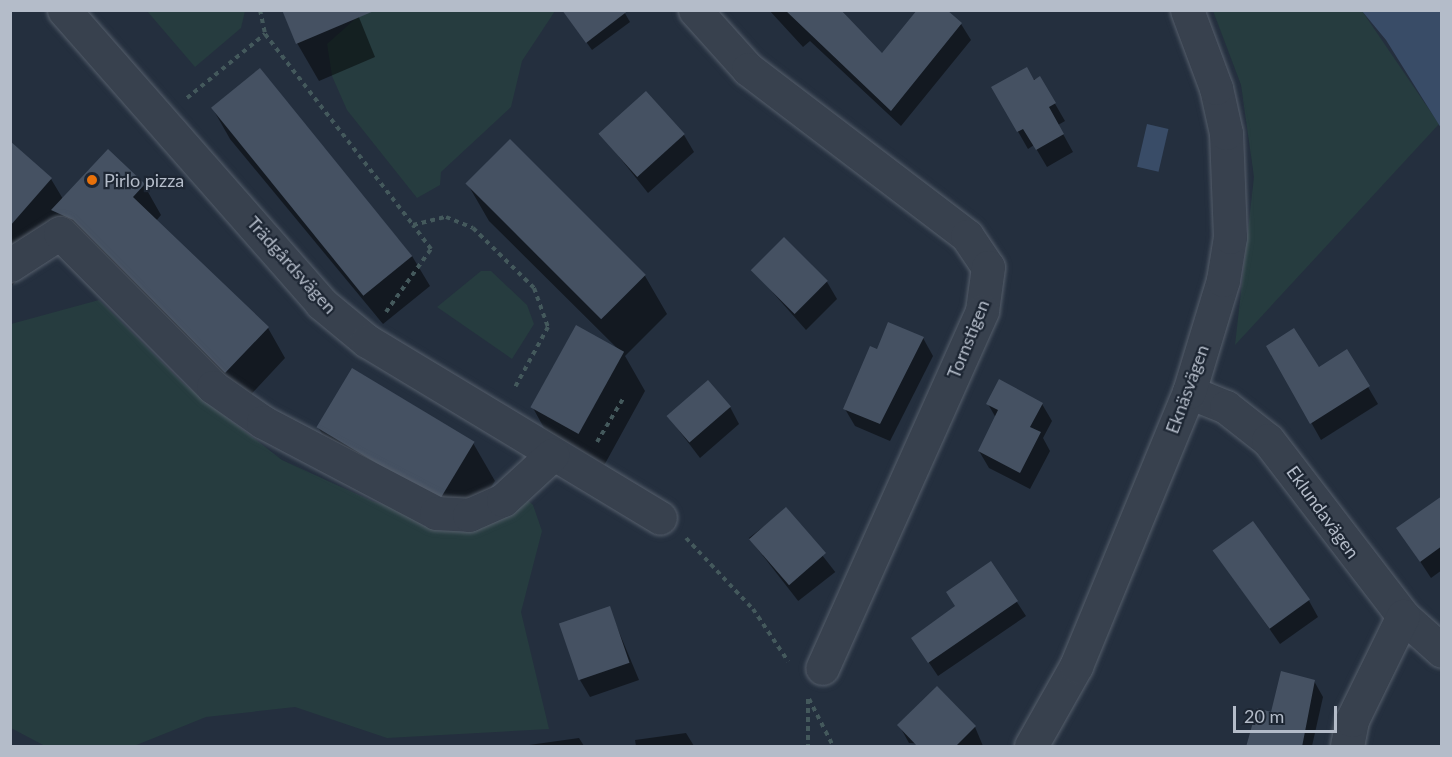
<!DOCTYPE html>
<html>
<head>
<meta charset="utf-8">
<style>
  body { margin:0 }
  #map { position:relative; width:1452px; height:757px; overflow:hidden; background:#242f3e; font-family:Lato,sans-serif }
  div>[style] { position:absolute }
  .green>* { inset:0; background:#263c3f }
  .water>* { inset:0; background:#394c67; transform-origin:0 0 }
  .shadow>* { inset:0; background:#0007; transform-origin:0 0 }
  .building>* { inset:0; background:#455162; transform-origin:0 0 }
  .path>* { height:4px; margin-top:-2px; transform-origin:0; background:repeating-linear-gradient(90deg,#44595c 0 4.5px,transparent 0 9px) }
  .roads { filter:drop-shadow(0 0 2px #565f6c) drop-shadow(0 0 2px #565f6c) }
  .minor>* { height:33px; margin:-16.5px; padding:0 16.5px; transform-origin:16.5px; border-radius:16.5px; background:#38414e }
  .dots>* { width:16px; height:16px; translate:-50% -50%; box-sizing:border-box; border:3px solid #1d2633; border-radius:50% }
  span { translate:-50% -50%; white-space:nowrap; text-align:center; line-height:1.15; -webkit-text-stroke:4.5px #1d2633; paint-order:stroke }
  .poi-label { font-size:18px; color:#b4bcc9 }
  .left { translate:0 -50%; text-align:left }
  .street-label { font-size:18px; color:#b4bcc9 }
  .frame { position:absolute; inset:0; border:12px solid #b4bcc9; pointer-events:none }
  .scale { position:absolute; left:1233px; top:706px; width:104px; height:27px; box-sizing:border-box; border:3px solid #b4bcc9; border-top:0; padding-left:8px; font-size:18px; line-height:21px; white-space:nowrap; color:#b4bcc9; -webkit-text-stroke:4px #1d2633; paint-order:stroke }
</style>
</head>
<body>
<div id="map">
  <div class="green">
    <i style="clip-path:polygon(147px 11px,245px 11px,241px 28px,195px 67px)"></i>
    <i style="clip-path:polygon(352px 11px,555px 11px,522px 61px,511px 107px,441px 172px,440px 185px,417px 198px,347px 110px,332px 76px,327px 44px,355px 19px)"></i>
    <i style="clip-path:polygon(1213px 11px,1362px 11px,1439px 124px,1235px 345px,1254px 177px,1241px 85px)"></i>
    <i style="clip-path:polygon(481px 271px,491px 271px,527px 305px,534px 324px,512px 359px,437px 307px)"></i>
    <i style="clip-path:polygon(99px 300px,185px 385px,282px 460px,372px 501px,449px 523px,524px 497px,533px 505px,542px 531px,521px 612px,549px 729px,387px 738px,295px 707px,206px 717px,134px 746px,45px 746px,11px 728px,11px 324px)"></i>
  </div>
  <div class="water">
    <i style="clip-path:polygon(1362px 11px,1441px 11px,1441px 128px,1386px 40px)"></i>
    <i style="left:1147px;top:124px;width:22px;height:44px;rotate:13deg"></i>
  </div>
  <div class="shadow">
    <i style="clip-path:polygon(356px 10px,375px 57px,319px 81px,297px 43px)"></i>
    <i style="clip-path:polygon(623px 10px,630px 22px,592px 50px,569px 18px)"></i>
    <i style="clip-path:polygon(769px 10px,841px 10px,882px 56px,961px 24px,971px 40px,901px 126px,810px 41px,803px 47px)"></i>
    <i style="clip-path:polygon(259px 70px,412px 256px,430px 286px,383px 324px,230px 139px,213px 109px)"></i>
    <i style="clip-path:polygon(1040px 78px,1065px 121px,1058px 125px,1073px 152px,1047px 167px,1034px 145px,1028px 149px,993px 88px)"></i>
    <i style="clip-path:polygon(601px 134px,684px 135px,694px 152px,648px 193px)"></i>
    <i style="clip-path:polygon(510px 141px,645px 276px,667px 314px,625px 356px,645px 391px,601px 471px,554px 446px,533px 408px,619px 350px,489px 221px,467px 183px)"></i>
    <i style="clip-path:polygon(10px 143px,51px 179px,63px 199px,144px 185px,161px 215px,156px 221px,268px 328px,285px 358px,244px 402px,63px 228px,10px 288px)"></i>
    <i style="clip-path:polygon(753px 270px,827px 282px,837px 299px,806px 330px)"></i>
    <i style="clip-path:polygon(923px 338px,933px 356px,890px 441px,855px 426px,845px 409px,878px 351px)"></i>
    <i style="clip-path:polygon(1268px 346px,1368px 387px,1378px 404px,1321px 440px)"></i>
    <i style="clip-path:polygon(988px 404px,1042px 404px,1052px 421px,1043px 438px,1050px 451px,1030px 489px,989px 468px,979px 451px,996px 418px)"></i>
    <i style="clip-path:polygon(730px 407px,739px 424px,700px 458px,668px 416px)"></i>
    <i style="clip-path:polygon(318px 427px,473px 443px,495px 481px,463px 531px,340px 464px)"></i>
    <i style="left:786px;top:509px;width:80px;height:47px;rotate:52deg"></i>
    <i style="clip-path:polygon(1442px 515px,1442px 570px,1431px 578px,1398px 528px)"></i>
    <i style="clip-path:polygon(1214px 550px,1308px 599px,1318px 617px,1280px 644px)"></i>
    <i style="clip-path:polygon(991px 563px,1026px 616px,938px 676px,913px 639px,956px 607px)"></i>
    <i style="clip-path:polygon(609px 608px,639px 680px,590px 697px,580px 680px)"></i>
    <i style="clip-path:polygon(1314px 681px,1323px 697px,1312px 746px,1248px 746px,1272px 714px)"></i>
    <i style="clip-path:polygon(937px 689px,975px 727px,983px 746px,909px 743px,899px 725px)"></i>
    <i style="clip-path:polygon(686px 733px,694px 746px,636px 746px,635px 740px)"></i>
    <i style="clip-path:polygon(579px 738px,584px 746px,529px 746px,529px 745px)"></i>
  </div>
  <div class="building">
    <i style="clip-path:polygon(282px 10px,374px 10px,374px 11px,296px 44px)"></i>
    <i style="clip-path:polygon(562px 10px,629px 10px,586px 43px)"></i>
    <i style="clip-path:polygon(785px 10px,841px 10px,882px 53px,917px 10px,947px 10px,962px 23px,891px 111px)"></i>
    <i style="clip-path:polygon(1027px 67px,1034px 80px,1040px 76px,1056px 103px,1049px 107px,1064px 134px,1036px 150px,1023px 129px,1017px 132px,991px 87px)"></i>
    <i style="left:260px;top:68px;width:242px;height:63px;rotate:51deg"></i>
    <i style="left:646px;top:91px;width:58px;height:64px;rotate:48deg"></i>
    <i style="left:510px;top:139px;width:192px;height:63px;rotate:45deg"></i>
    <i style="clip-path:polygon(10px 141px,52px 178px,10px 226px)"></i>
    <i style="clip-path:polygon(108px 149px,145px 184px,133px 197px,269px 327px,225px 373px,73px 220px,51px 210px)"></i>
    <i style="left:784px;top:237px;width:62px;height:47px;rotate:45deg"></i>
    <i style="clip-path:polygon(888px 322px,924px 337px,880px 424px,843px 409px,870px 346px,877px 349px)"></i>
    <i style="left:576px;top:325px;width:55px;height:94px;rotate:29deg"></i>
    <i style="clip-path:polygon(1294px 328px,1319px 367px,1347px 349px,1370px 386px,1310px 424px,1266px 346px)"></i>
    <i style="left:352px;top:368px;width:143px;height:69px;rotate:31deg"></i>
    <i style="clip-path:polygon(999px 379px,1043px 403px,1030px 427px,1041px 432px,1020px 473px,978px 451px,998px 410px,986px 404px)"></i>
    <i style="left:708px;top:380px;width:35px;height:55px;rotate:49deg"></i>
    <i style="clip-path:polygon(1442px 496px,1442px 546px,1420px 562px,1396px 528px)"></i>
    <i style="left:786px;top:507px;width:61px;height:49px;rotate:49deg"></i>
    <i style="left:1253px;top:521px;width:97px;height:50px;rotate:54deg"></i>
    <i style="clip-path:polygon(991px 561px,1018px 601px,928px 663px,911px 638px,955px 606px,946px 592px)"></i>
    <i style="left:610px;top:606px;width:60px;height:54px;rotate:71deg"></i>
    <i style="clip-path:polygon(1281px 671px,1315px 680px,1302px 747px,1246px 747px,1257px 708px,1271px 712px)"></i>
    <i style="clip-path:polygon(937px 686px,976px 726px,955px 747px,918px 747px,897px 725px)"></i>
  </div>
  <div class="path">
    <i style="left:260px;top:10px;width:25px;rotate:78deg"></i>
    <i style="left:265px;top:34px;width:242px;rotate:52.2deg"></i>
    <i style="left:413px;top:225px;width:34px;rotate:-14deg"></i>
    <i style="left:446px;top:217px;width:29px;rotate:22deg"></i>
    <i style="left:473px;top:228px;width:86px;rotate:44.5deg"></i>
    <i style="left:534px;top:288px;width:41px;rotate:70.3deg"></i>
    <i style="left:548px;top:327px;width:71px;rotate:118.7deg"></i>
    <i style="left:187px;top:98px;width:101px;rotate:-39.4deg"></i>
    <i style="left:386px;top:312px;width:77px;rotate:-54.5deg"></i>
    <i style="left:431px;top:249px;width:30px;rotate:-127deg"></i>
    <i style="left:597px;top:442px;width:52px;rotate:-59deg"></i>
    <i style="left:686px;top:538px;width:98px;rotate:46.7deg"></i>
    <i style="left:753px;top:609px;width:63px;rotate:56.1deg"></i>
    <i style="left:808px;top:699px;width:47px;rotate:90deg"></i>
    <i style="left:809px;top:699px;width:53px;rotate:62.9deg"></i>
  </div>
  <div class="roads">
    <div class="minor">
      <i style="left:64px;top:10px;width:390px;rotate:48.7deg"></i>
      <i style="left:321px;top:303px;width:60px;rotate:39.6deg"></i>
      <i style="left:367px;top:341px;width:342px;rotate:31.1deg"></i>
      <i style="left:695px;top:10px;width:79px;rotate:48.1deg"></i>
      <i style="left:748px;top:69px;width:275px;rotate:37.3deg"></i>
      <i style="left:967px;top:236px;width:37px;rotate:56deg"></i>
      <i style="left:988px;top:267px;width:44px;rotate:97.8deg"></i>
      <i style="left:982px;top:311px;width:391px;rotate:114.1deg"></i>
      <i style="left:10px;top:265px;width:59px;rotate:-32.6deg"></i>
      <i style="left:60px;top:233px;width:217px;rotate:45.2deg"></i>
      <i style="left:213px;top:387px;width:61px;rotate:35deg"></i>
      <i style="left:263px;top:422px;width:195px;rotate:27.7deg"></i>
      <i style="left:436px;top:513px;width:33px;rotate:3deg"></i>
      <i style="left:469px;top:515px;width:37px;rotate:-24deg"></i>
      <i style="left:503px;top:500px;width:67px;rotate:-42.6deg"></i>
      <i style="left:1189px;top:392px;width:40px;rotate:22deg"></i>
      <i style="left:1226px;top:407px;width:53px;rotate:38.2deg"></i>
      <i style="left:1268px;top:440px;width:222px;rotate:52.5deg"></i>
      <i style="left:1403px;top:616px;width:52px;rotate:41.9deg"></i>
      <i style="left:1031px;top:746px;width:92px;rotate:-60.6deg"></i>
      <i style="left:1076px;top:666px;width:296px;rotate:-67.6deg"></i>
      <i style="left:1189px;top:392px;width:117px;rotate:-73.1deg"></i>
      <i style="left:1223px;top:280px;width:44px;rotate:-80.8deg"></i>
      <i style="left:1230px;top:237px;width:104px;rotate:-92.2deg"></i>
      <i style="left:1226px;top:133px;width:46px;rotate:-102.5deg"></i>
      <i style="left:1216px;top:88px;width:83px;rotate:-110.4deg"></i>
      <i style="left:1347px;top:746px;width:26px;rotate:-79deg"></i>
      <i style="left:1352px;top:720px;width:116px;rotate:-63.9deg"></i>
    </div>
  </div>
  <div class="dots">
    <i style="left:92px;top:180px;background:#e8710a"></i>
  </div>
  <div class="poi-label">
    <span class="left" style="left:104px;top:180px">Pirlo pizza</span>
  </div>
  <div class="street-label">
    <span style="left:292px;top:265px;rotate:48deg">Trädgårdsvägen</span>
    <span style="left:968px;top:339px;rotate:-68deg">Tornstigen</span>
    <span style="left:1187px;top:389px;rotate:-70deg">Eknäsvägen</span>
    <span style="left:1323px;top:512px;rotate:54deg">Eklundavägen</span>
  </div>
  <div class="frame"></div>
  <div class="scale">20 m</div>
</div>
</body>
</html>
